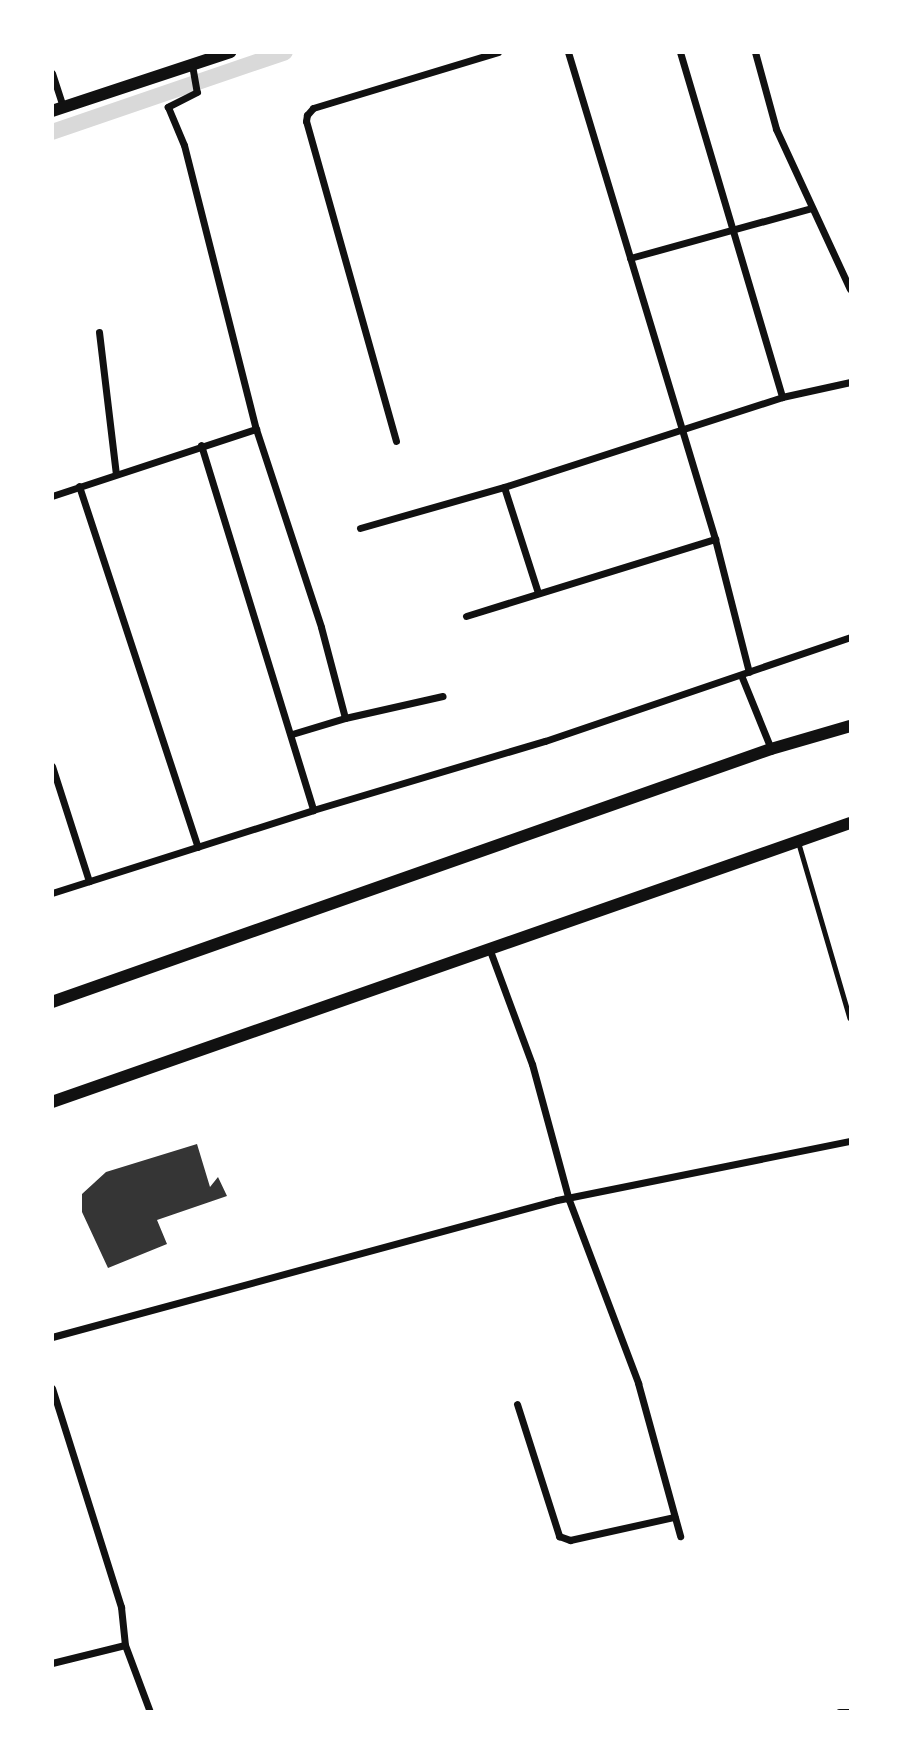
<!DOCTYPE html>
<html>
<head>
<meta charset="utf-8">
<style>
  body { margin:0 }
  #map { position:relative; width:903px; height:1764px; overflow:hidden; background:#fff; font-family:"Asap Condensed",sans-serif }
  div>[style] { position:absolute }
  .canal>* { height:16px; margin:-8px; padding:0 8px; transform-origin:8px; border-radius:8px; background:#d9d9d9 }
  .building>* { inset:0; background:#353535 }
  .service>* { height:4.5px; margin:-2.25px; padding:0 2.25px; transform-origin:2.25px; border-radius:2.25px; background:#111 }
  .minor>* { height:7px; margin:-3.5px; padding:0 3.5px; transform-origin:3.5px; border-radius:3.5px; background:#111 }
  .tertiary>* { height:12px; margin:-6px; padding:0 6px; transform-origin:6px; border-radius:6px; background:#111 }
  span { translate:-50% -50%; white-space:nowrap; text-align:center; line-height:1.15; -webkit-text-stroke:5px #fff; paint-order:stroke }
  .frame { position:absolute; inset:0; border:54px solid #fff; pointer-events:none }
</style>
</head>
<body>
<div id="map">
  <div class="canal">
    <i style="left:52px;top:132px;width:246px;rotate:-18.9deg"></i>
  </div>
  <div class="building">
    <i style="clip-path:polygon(197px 1144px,210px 1187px,218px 1177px,227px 1196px,157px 1220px,167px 1244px,108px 1268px,82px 1212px,82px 1194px,106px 1172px)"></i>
  </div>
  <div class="service">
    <i style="left:799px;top:844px;width:181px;rotate:73.7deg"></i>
  </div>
  <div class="minor">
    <i style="left:568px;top:52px;width:509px;rotate:73.2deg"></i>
    <i style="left:715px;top:539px;width:137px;rotate:75.7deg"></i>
    <i style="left:680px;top:52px;width:360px;rotate:73.5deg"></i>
    <i style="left:755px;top:52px;width:80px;rotate:74.7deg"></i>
    <i style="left:776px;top:129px;width:176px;rotate:65.2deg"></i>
    <i style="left:192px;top:65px;width:27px;rotate:80deg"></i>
    <i style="left:197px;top:92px;width:33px;rotate:153deg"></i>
    <i style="left:168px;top:107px;width:41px;rotate:67.2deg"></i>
    <i style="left:184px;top:145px;width:293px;rotate:75.8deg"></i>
    <i style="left:256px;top:429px;width:208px;rotate:71.8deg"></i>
    <i style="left:321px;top:627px;width:94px;rotate:75.2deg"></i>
    <i style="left:52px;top:73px;width:36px;rotate:72deg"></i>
    <i style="left:630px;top:258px;width:188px;rotate:-15.4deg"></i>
    <i style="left:99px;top:332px;width:143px;rotate:83.2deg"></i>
    <i style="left:396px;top:441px;width:332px;rotate:-105.7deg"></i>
    <i style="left:306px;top:121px;width:6px;rotate:-81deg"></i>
    <i style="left:307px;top:115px;width:9px;rotate:-49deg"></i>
    <i style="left:313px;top:108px;width:193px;rotate:-16.8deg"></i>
    <i style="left:201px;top:445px;width:382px;rotate:72.9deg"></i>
    <i style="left:79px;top:486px;width:380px;rotate:71.8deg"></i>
    <i style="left:504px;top:487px;width:111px;rotate:72.2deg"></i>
    <i style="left:52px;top:496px;width:215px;rotate:-18.2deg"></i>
    <i style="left:360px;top:528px;width:150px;rotate:-15.9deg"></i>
    <i style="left:504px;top:487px;width:292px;rotate:-17.9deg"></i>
    <i style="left:782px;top:397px;width:70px;rotate:-12.4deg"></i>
    <i style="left:466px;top:616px;width:261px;rotate:-17.2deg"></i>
    <i style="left:741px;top:675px;width:80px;rotate:67.9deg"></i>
    <i style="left:292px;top:734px;width:55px;rotate:-16.8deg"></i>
    <i style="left:345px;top:718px;width:100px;rotate:-12.7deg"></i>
    <i style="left:52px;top:766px;width:121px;rotate:72.2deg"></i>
    <i style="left:52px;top:893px;width:274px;rotate:-17.6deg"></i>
    <i style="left:313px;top:810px;width:242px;rotate:-16.6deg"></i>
    <i style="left:545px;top:741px;width:322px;rotate:-18.8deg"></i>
    <i style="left:489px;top:948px;width:124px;rotate:69.7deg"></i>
    <i style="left:532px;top:1064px;width:141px;rotate:74.8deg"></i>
    <i style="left:569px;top:1200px;width:196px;rotate:69.3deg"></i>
    <i style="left:638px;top:1383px;width:159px;rotate:74.6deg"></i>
    <i style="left:52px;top:1337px;width:523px;rotate:-15.18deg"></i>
    <i style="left:557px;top:1200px;width:299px;rotate:-11.4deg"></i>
    <i style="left:52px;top:1388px;width:230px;rotate:72.5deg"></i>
    <i style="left:121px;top:1607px;width:38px;rotate:84deg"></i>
    <i style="left:125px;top:1645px;width:72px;rotate:69.5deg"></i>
    <i style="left:517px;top:1404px;width:139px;rotate:72.3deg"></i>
    <i style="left:559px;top:1536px;width:12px;rotate:20deg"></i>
    <i style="left:570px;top:1540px;width:107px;rotate:-12.5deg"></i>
    <i style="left:52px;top:1663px;width:75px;rotate:-13.9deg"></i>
    <i style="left:839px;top:1712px;width:11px"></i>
  </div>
  <div class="tertiary">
    <i style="left:52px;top:111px;width:188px;rotate:-18.3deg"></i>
    <i style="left:52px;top:1002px;width:762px;rotate:-19.39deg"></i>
    <i style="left:771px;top:749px;width:82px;rotate:-16.2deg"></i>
    <i style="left:52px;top:1102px;width:845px;rotate:-19.27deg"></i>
  </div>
  <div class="frame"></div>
</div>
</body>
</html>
